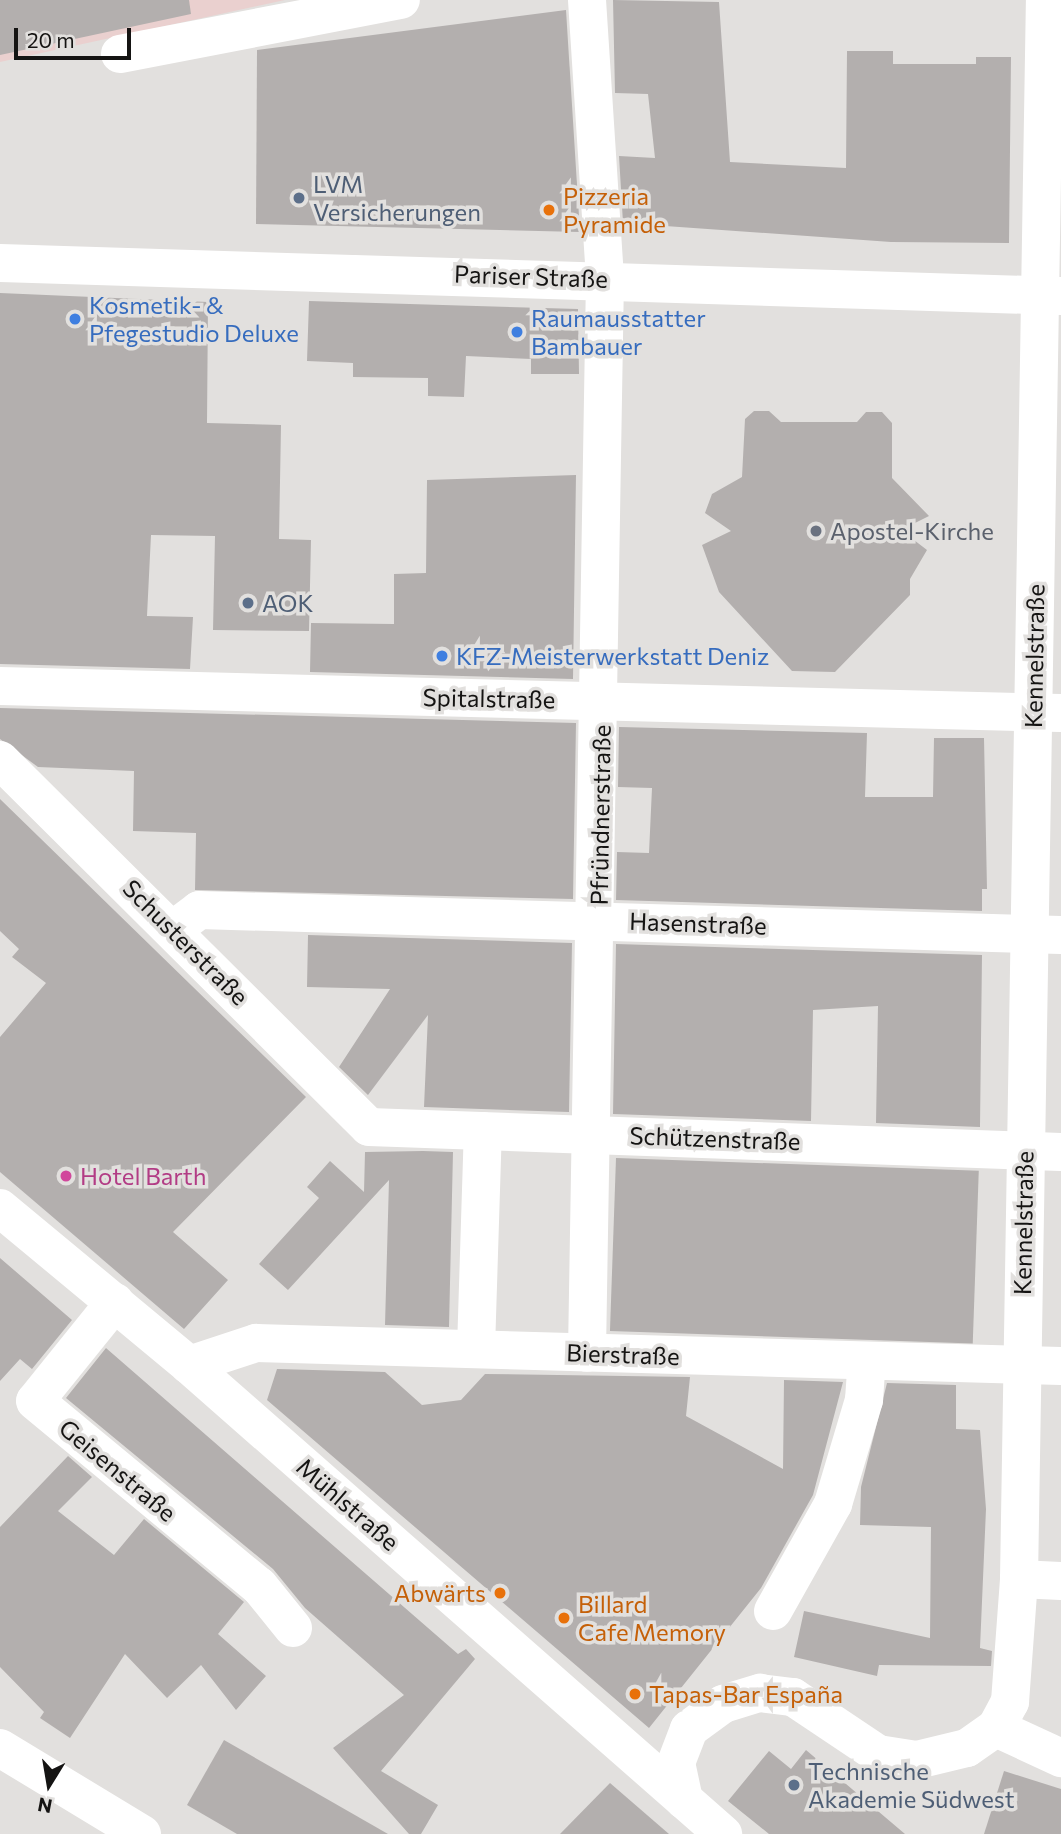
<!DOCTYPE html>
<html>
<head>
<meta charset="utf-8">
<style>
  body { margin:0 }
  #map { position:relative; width:1061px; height:1834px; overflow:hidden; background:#e2e0de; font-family:Commissioner,sans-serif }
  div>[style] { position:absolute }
  .education>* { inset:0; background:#ead0cf }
  .building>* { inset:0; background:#b3afae; transform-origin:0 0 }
  .street>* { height:38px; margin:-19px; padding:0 19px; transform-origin:19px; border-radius:19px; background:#fff }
  .secondary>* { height:38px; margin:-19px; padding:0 19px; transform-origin:19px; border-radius:19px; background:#fff }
  .dots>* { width:19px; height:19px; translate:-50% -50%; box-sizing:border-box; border:4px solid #e2e0de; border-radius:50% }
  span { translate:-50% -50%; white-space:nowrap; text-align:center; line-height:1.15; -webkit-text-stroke:7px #e2e0de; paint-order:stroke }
  .service-label { font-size:24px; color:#4e5e75 }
  .left { translate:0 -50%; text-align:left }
  .food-label { font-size:24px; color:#c56008 }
  .right { translate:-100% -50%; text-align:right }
  .street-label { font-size:24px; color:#151413 }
  .shop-label { font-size:24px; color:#366cbe }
  .worship-label { font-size:24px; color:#5b616d }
  .hotel-label { font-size:24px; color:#b23c85 }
  .north { position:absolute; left:14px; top:1750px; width:70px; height:70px; -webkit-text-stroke:5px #e2e0de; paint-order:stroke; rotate:191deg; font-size:19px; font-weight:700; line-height:28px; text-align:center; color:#151413 }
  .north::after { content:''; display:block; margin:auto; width:24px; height:32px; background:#151413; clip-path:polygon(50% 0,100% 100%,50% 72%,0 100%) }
  .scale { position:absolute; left:14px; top:28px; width:117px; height:32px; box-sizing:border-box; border:4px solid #151413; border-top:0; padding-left:9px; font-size:21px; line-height:24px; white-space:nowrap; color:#151413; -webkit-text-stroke:5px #e2e0de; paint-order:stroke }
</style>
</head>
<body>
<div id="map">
  <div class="education">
    <i style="clip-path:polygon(0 0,285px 0,0 62px)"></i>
  </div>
  <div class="building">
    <i style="clip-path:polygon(0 0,189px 0,191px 14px,0 55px)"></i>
    <i style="clip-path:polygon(613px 0,719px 2px,730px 162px,846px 168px,847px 51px,893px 51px,893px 64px,976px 64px,976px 57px,1011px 57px,1009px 243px,891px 242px,623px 223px,619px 156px,655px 158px,648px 94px,615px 93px)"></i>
    <i style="clip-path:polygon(566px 10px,580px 232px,256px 224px,257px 50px)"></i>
    <i style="clip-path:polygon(0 293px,208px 302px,207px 423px,281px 425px,279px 539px,311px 540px,309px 631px,213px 630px,215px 536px,151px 535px,147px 616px,193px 617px,190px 669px,0 664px)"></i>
    <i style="clip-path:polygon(309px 301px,578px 309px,579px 374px,531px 374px,531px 359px,466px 356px,464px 397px,428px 396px,428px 378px,353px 377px,353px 363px,307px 361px)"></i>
    <i style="clip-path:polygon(754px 411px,769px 411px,781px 422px,857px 422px,866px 412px,882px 412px,892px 423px,892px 478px,929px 516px,901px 530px,927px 550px,910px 579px,910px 595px,835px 672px,792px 671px,719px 592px,702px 545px,731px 531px,705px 513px,712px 494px,742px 477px,745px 419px)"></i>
    <i style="clip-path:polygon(576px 475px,573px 679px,310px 672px,311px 623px,394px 624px,394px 574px,426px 573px,427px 480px)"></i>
    <i style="clip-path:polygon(0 708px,576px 723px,573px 899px,195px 890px,196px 833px,133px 831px,134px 771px,38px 767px,0 739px)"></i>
    <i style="clip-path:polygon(619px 727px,867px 733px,865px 797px,933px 797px,934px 738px,984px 738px,987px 889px,982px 889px,982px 911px,616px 900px,617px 852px,649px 853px,652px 788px,618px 787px)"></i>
    <i style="clip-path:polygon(0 799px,306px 1097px,173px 1232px,228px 1280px,184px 1329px,0 1172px,0 1037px,46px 983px,12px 957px,19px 949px,0 931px)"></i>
    <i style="clip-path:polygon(308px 935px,572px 943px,569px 1112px,424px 1107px,428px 1015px,368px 1095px,339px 1067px,390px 989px,307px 987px)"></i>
    <i style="clip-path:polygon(616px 944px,982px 955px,980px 1127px,876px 1123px,878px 1006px,813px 1010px,811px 1121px,613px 1114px)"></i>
    <i style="clip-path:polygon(423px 1151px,453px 1152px,449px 1327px,385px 1325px,389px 1180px,288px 1290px,259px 1264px,319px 1198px,307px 1187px,330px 1161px,364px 1192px,365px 1152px)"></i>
    <i style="left:616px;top:1158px;width:363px;height:173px;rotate:2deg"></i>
    <i style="clip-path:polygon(0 1258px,72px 1320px,32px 1369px,20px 1359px,0 1381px)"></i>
    <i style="clip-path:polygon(106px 1348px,458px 1654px,466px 1649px,475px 1659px,381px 1771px,438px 1805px,421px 1834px,409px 1834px,333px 1748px,404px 1695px,305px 1608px,273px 1569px,66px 1398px)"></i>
    <i style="clip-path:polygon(277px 1369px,385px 1372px,422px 1405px,461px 1400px,485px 1374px,690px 1377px,686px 1416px,783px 1469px,784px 1380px,843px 1382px,813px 1495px,761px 1588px,649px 1728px,267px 1400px)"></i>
    <i style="clip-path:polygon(887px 1383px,956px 1385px,956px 1429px,980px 1430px,986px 1509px,980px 1648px,992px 1651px,991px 1666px,879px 1665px,877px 1676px,794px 1657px,804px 1611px,930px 1638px,931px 1527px,860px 1525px,861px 1487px)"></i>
    <i style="clip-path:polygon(68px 1456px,92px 1477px,58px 1511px,114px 1555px,144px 1519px,244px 1602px,218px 1634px,266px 1676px,236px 1710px,201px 1665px,167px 1698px,125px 1654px,70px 1738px,40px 1718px,44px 1712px,0 1667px,0 1527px)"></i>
    <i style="clip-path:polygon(224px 1740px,388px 1834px,237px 1834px,187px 1805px)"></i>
    <i style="clip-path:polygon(806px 1750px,905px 1834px,769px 1834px,728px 1801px,769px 1751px,791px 1769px)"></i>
    <i style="clip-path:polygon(1004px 1771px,1061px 1789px,1061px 1834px,984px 1834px)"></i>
    <i style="clip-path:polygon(610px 1783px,669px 1834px,560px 1834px)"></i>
  </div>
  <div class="street">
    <i style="left:587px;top:0;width:279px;rotate:86.3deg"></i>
    <i style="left:605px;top:278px;width:1075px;rotate:90.96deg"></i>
    <i style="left:120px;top:54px;width:286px;rotate:-10.9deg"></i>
    <i style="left:0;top:686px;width:1061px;rotate:1.46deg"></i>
    <i style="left:0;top:760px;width:520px;rotate:44.84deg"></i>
    <i style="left:369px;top:1127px;width:692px;rotate:2.07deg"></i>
    <i style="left:174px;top:929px;width:31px;rotate:-37deg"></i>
    <i style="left:199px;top:910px;width:862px;rotate:1.66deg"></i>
    <i style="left:0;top:1208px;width:246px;rotate:39.7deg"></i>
    <i style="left:189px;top:1365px;width:711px;rotate:41.29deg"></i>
    <i style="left:115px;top:1302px;width:127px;rotate:128.9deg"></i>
    <i style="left:35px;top:1401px;width:291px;rotate:39.6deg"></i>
    <i style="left:259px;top:1586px;width:54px;rotate:51deg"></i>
    <i style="left:476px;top:1349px;width:218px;rotate:-88.2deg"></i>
    <i style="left:189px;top:1365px;width:71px;rotate:-18.2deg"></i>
    <i style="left:256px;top:1343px;width:805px;rotate:1.64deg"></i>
    <i style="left:1019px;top:1579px;width:42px;rotate:2.7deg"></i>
    <i style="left:773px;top:1611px;width:123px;rotate:-60.7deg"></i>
    <i style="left:833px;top:1504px;width:109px;rotate:-73.4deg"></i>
    <i style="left:864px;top:1400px;width:39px;rotate:-86deg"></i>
    <i style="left:996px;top:1728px;width:72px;rotate:24.8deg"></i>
    <i style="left:0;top:1748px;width:166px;rotate:31.2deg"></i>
    <i style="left:684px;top:1800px;width:38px;rotate:-102deg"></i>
    <i style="left:676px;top:1763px;width:36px;rotate:-69deg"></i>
    <i style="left:689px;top:1729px;width:42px;rotate:-36.3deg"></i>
    <i style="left:723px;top:1704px;width:39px;rotate:-17deg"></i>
    <i style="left:760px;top:1693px;width:33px;rotate:7deg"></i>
    <i style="left:793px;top:1697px;width:102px;rotate:33.8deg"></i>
    <i style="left:878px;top:1754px;width:39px;rotate:9deg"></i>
    <i style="left:917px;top:1760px;width:51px;rotate:-13.5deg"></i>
    <i style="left:967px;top:1748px;width:35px;rotate:-35deg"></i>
    <i style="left:996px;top:1728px;width:30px;rotate:-62deg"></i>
    <i style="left:1010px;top:1702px;width:123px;rotate:-85.8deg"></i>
    <i style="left:1019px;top:1579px;width:1579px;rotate:-89.06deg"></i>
  </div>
  <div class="secondary">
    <i style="left:0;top:263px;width:1062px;rotate:1.78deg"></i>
  </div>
  <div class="dots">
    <i style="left:299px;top:198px;background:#5c6f8a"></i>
    <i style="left:549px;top:210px;background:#e8710a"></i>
    <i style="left:75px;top:319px;background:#3f7fe0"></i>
    <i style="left:517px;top:332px;background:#3f7fe0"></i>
    <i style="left:816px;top:531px;background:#6b7280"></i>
    <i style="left:248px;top:603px;background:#5c6f8a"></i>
    <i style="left:442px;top:656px;background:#3f7fe0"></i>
    <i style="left:66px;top:1176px;background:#d1479c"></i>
    <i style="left:500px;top:1593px;background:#e8710a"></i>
    <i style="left:564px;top:1618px;background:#e8710a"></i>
    <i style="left:635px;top:1694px;background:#e8710a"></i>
    <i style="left:794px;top:1785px;background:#5c6f8a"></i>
  </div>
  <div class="service-label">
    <span class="left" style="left:313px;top:198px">LVM<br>Versicherungen</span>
    <span class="left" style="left:262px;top:603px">AOK</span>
    <span class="left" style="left:808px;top:1785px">Technische<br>Akademie Südwest</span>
  </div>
  <div class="food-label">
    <span class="left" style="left:563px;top:210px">Pizzeria<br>Pyramide</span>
    <span class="right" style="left:486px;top:1593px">Abwärts</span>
    <span class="left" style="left:578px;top:1618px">Billard<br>Cafe Memory</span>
    <span class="left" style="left:649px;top:1694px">Tapas-Bar España</span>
  </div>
  <div class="street-label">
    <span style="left:531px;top:276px;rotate:2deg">Pariser Straße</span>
    <span style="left:1034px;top:656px;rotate:-89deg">Kennelstraße</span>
    <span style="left:489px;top:698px;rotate:1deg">Spitalstraße</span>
    <span style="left:600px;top:815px;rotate:-89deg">Pfründnerstraße</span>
    <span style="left:698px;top:923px;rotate:2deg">Hasenstraße</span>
    <span style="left:186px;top:942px;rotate:45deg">Schusterstraße</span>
    <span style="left:715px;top:1138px;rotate:2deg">Schützenstraße</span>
    <span style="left:1023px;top:1223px;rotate:-89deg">Kennelstraße</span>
    <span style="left:623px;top:1354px;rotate:2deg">Bierstraße</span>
    <span style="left:118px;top:1470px;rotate:40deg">Geisenstraße</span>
    <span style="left:348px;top:1504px;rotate:41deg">Mühlstraße</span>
  </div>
  <div class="shop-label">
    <span class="left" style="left:89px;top:319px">Kosmetik- &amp;<br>Pfegestudio Deluxe</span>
    <span class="left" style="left:531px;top:332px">Raumausstatter<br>Bambauer</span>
    <span class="left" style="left:456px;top:656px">KFZ-Meisterwerkstatt Deniz</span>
  </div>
  <div class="worship-label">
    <span class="left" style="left:830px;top:531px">Apostel-Kirche</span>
  </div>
  <div class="hotel-label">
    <span class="left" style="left:80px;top:1176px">Hotel Barth</span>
  </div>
  <div class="north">N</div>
  <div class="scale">20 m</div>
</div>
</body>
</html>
